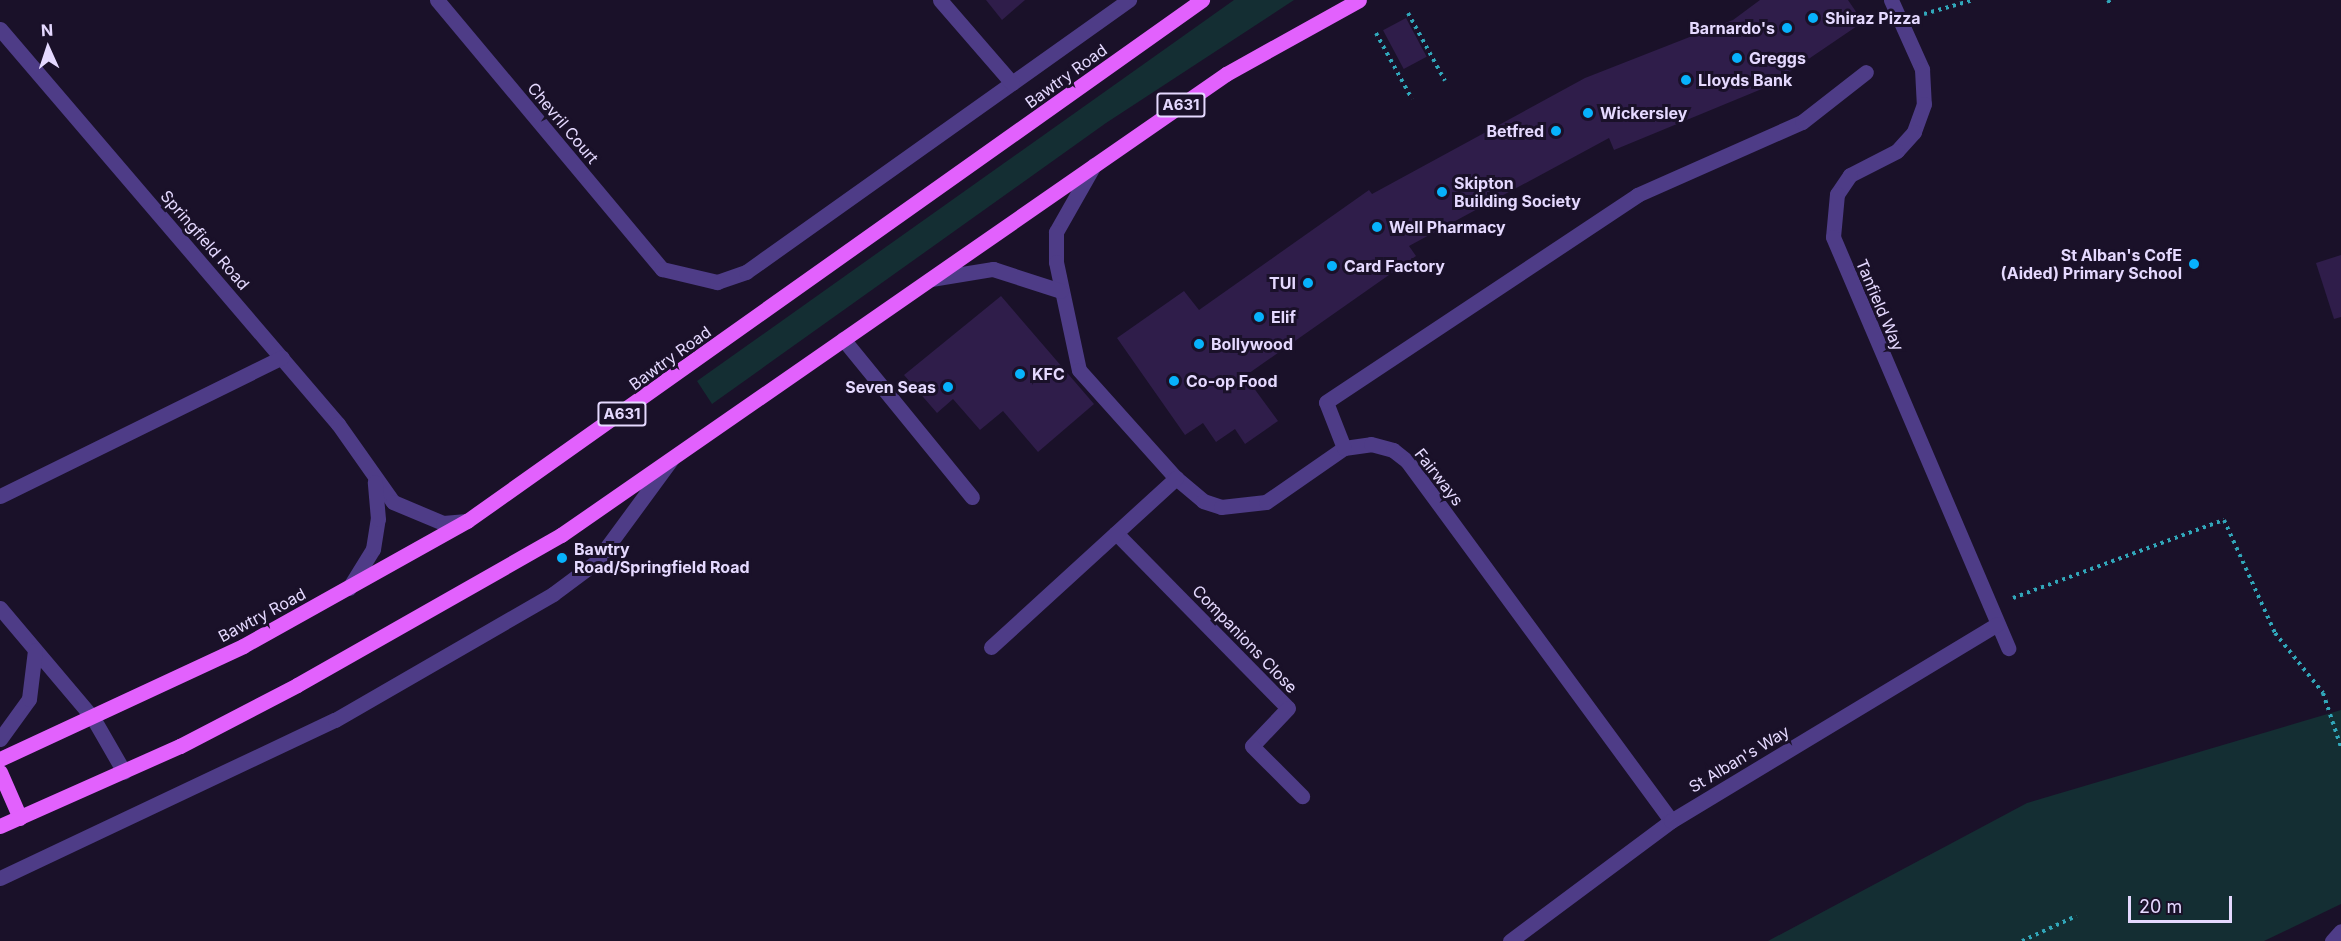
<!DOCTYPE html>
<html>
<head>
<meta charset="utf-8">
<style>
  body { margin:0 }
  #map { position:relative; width:2341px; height:941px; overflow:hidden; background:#1a1129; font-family:Inter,sans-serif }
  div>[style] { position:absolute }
  .green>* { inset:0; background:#142e33 }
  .building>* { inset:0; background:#2f1d4a; transform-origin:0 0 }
  .path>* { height:4px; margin-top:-2px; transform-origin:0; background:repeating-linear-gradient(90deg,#31a7ba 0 3px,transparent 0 7.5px) }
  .minor>* { height:15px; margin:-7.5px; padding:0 7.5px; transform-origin:7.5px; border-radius:7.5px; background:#4e3c87 }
  .major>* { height:15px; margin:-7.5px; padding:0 7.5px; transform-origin:7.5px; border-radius:7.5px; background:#e261fd }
  .dots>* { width:16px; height:16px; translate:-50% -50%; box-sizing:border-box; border:3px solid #1a1129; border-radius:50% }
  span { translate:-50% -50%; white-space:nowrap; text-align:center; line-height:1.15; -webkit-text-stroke:6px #1a1129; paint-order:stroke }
  .shield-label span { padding:2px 4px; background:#1a1129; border:2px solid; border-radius:4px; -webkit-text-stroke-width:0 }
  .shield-label { font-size:15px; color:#e5d9ff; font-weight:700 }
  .poi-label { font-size:16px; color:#e5d9ff; font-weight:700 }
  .left { translate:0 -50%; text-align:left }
  .right { translate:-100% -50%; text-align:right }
  .street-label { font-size:16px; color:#e5d9ff }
  .north { position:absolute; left:18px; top:18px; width:60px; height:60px; -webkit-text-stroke:4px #1a1129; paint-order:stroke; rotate:357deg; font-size:16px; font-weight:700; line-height:24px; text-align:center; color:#e5d9ff }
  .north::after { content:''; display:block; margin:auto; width:21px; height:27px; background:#e5d9ff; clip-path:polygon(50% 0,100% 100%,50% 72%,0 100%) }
  .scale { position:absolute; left:2128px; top:896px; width:104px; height:27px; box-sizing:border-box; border:3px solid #e5d9ff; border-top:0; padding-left:8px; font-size:18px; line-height:21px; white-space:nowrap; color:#e5d9ff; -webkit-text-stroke:4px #1a1129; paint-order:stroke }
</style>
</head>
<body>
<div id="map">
  <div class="green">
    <i style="clip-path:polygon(1234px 0,1294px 0,1106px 123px,712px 404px,697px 381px)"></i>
    <i style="clip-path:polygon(2341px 710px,2341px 904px,2264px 941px,1768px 941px,2027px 803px)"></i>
  </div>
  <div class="building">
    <i style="clip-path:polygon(986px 0,1025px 0,1002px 20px)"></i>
    <i style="clip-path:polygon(1760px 0,1848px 0,1863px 22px,1769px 86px,1614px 150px,1609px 138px,1409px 246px,1416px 256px,1245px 376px,1278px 421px,1245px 444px,1235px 429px,1216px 442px,1203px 423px,1185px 435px,1117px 338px,1184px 291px,1199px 310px,1369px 190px,1372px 194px,1585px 78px,1733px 20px)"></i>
    <i style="left:1406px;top:18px;width:44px;height:26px;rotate:62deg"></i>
    <i style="clip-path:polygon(2341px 255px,2341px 317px,2334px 319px,2316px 263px)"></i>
    <i style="clip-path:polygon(1001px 296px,1094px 404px,1038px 452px,1003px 411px,980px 430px,953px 399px,937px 413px,904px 375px)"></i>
  </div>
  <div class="path">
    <i style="left:2108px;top:0;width:6px;rotate:59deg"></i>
    <i style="left:1408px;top:13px;width:77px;rotate:61.4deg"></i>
    <i style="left:1924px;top:14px;width:51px;rotate:-15.9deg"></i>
    <i style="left:1376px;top:33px;width:75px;rotate:61.4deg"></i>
    <i style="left:2013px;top:598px;width:225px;rotate:-20.3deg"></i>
    <i style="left:2224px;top:520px;width:124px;rotate:65.7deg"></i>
    <i style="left:2275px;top:633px;width:77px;rotate:51.3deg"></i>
    <i style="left:2323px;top:693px;width:57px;rotate:71.6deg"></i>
    <i style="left:2022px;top:941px;width:60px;rotate:-24.8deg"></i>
  </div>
  <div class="minor">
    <i style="left:437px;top:0;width:351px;rotate:50.1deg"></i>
    <i style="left:662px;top:269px;width:57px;rotate:13.3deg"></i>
    <i style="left:717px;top:282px;width:31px;rotate:-19deg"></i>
    <i style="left:746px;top:272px;width:470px;rotate:-35.4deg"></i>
    <i style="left:940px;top:0;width:110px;rotate:49.1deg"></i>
    <i style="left:1891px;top:0;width:76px;rotate:65.8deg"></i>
    <i style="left:1922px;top:69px;width:35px;rotate:87deg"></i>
    <i style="left:1924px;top:104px;width:30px;rotate:110deg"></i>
    <i style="left:1914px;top:132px;width:25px;rotate:132deg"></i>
    <i style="left:1897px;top:151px;width:53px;rotate:152.9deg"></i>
    <i style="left:1850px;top:175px;width:23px;rotate:124deg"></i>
    <i style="left:1837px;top:194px;width:43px;rotate:95.3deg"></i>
    <i style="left:1833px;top:237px;width:447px;rotate:66.9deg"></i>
    <i style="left:0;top:29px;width:520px;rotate:49.45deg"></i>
    <i style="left:338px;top:424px;width:95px;rotate:54.8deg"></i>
    <i style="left:393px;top:502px;width:54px;rotate:22.8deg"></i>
    <i style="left:443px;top:523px;width:24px;rotate:-5deg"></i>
    <i style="left:1094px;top:165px;width:77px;rotate:119.6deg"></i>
    <i style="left:1056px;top:232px;width:30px;rotate:90deg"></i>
    <i style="left:1056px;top:262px;width:110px;rotate:78deg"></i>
    <i style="left:1079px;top:370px;width:145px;rotate:48.1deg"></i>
    <i style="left:1176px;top:478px;width:35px;rotate:40deg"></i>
    <i style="left:1203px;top:501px;width:19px;rotate:18deg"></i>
    <i style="left:1221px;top:507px;width:45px;rotate:-6.3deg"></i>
    <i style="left:1266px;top:502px;width:95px;rotate:-34.7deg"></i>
    <i style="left:1344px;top:448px;width:27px;rotate:-8deg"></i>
    <i style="left:1371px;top:444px;width:23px;rotate:15deg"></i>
    <i style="left:1393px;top:450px;width:18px;rotate:38deg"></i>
    <i style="left:1407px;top:461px;width:446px;rotate:53.7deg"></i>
    <i style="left:931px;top:279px;width:63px;rotate:-9.2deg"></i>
    <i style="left:993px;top:269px;width:71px;rotate:17.9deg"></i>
    <i style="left:843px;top:339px;width:204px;rotate:50.8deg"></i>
    <i style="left:1344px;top:448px;width:49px;rotate:-111.4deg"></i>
    <i style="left:1326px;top:402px;width:374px;rotate:-33.6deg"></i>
    <i style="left:1637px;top:195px;width:180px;rotate:-23.9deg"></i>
    <i style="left:1802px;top:122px;width:81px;rotate:-38deg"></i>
    <i style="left:0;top:496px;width:314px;rotate:-26.2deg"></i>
    <i style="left:1116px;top:533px;width:245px;rotate:45.5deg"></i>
    <i style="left:1288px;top:708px;width:52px;rotate:133.5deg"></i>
    <i style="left:1252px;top:746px;width:71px;rotate:45deg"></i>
    <i style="left:349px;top:588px;width:46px;rotate:-58.4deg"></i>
    <i style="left:373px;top:549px;width:30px;rotate:-81deg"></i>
    <i style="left:378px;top:519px;width:37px;rotate:-95deg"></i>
    <i style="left:0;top:608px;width:144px;rotate:49.8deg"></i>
    <i style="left:93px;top:718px;width:62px;rotate:60.1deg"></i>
    <i style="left:991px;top:647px;width:251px;rotate:-42.4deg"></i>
    <i style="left:0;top:739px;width:49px;rotate:-54.1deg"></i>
    <i style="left:29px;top:699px;width:49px;rotate:-83deg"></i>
    <i style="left:0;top:878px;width:370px;rotate:-25.3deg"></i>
    <i style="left:335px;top:720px;width:252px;rotate:-30deg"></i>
    <i style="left:553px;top:594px;width:54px;rotate:-36.7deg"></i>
    <i style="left:596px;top:562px;width:127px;rotate:-53.7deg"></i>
    <i style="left:1510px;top:941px;width:201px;rotate:-36.7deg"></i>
    <i style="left:1671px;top:821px;width:381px;rotate:-31.1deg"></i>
    <i style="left:2332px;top:941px;width:13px;rotate:-48deg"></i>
  </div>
  <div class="major">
    <i style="left:0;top:759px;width:268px;rotate:-24.9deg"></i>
    <i style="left:243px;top:646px;width:257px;rotate:-29.2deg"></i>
    <i style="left:467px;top:521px;width:901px;rotate:-35.33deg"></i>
    <i style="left:0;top:772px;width:50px;rotate:66.5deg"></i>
    <i style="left:0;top:826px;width:197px;rotate:-24deg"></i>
    <i style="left:180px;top:746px;width:132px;rotate:-27.5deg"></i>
    <i style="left:297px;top:685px;width:304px;rotate:-29.6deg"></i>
    <i style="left:561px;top:535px;width:809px;rotate:-34.73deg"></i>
    <i style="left:1226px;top:74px;width:152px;rotate:-29.1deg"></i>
  </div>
  <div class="dots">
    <i style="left:1813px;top:18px;background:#07b2fc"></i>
    <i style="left:1787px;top:28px;background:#07b2fc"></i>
    <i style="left:1737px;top:58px;background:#07b2fc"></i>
    <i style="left:1686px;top:80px;background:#07b2fc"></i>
    <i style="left:1588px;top:113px;background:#07b2fc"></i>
    <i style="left:1556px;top:131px;background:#07b2fc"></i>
    <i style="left:1442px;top:192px;background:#07b2fc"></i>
    <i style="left:1377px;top:227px;background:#07b2fc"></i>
    <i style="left:2194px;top:264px;background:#07b2fc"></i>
    <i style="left:1332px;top:266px;background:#07b2fc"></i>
    <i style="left:1308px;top:283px;background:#07b2fc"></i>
    <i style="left:1259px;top:317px;background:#07b2fc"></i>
    <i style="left:1199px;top:344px;background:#07b2fc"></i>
    <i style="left:1020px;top:374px;background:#07b2fc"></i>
    <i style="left:1174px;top:381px;background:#07b2fc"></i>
    <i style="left:948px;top:387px;background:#07b2fc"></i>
    <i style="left:562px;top:558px;background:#07b2fc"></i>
  </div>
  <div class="shield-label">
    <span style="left:1181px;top:105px">A631</span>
    <span style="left:622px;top:414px">A631</span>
  </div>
  <div class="poi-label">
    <span class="left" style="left:1825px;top:18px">Shiraz Pizza</span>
    <span class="right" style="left:1775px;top:28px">Barnardo's</span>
    <span class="left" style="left:1749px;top:58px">Greggs</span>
    <span class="left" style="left:1698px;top:80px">Lloyds Bank</span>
    <span class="left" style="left:1600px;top:113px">Wickersley</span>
    <span class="right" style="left:1544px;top:131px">Betfred</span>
    <span class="left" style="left:1454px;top:192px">Skipton<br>Building Society</span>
    <span class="left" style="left:1389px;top:227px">Well Pharmacy</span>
    <span class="right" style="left:2182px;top:264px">St Alban's CofE<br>(Aided) Primary School</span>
    <span class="left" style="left:1344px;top:266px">Card Factory</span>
    <span class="right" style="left:1296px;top:283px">TUI</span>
    <span class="left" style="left:1271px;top:317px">Elif</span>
    <span class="left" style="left:1211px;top:344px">Bollywood</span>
    <span class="left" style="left:1032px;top:374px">KFC</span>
    <span class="left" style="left:1186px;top:381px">Co-op Food</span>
    <span class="right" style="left:936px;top:387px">Seven Seas</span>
    <span class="left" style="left:574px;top:558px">Bawtry<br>Road/Springfield Road</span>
  </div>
  <div class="street-label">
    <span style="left:1066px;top:76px;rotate:-36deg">Bawtry Road</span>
    <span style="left:563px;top:123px;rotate:50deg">Chevril Court</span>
    <span style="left:205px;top:240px;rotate:49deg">Springfield Road</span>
    <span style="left:1880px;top:305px;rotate:67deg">Tanfield Way</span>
    <span style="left:670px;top:358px;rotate:-36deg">Bawtry Road</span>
    <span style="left:1439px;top:477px;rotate:52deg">Fairways</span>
    <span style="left:262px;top:615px;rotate:-28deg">Bawtry Road</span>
    <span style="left:1245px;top:639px;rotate:46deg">Companions Close</span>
    <span style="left:1739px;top:759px;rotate:-31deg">St Alban's Way</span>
  </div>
  <div class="north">N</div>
  <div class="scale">20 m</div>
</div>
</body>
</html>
